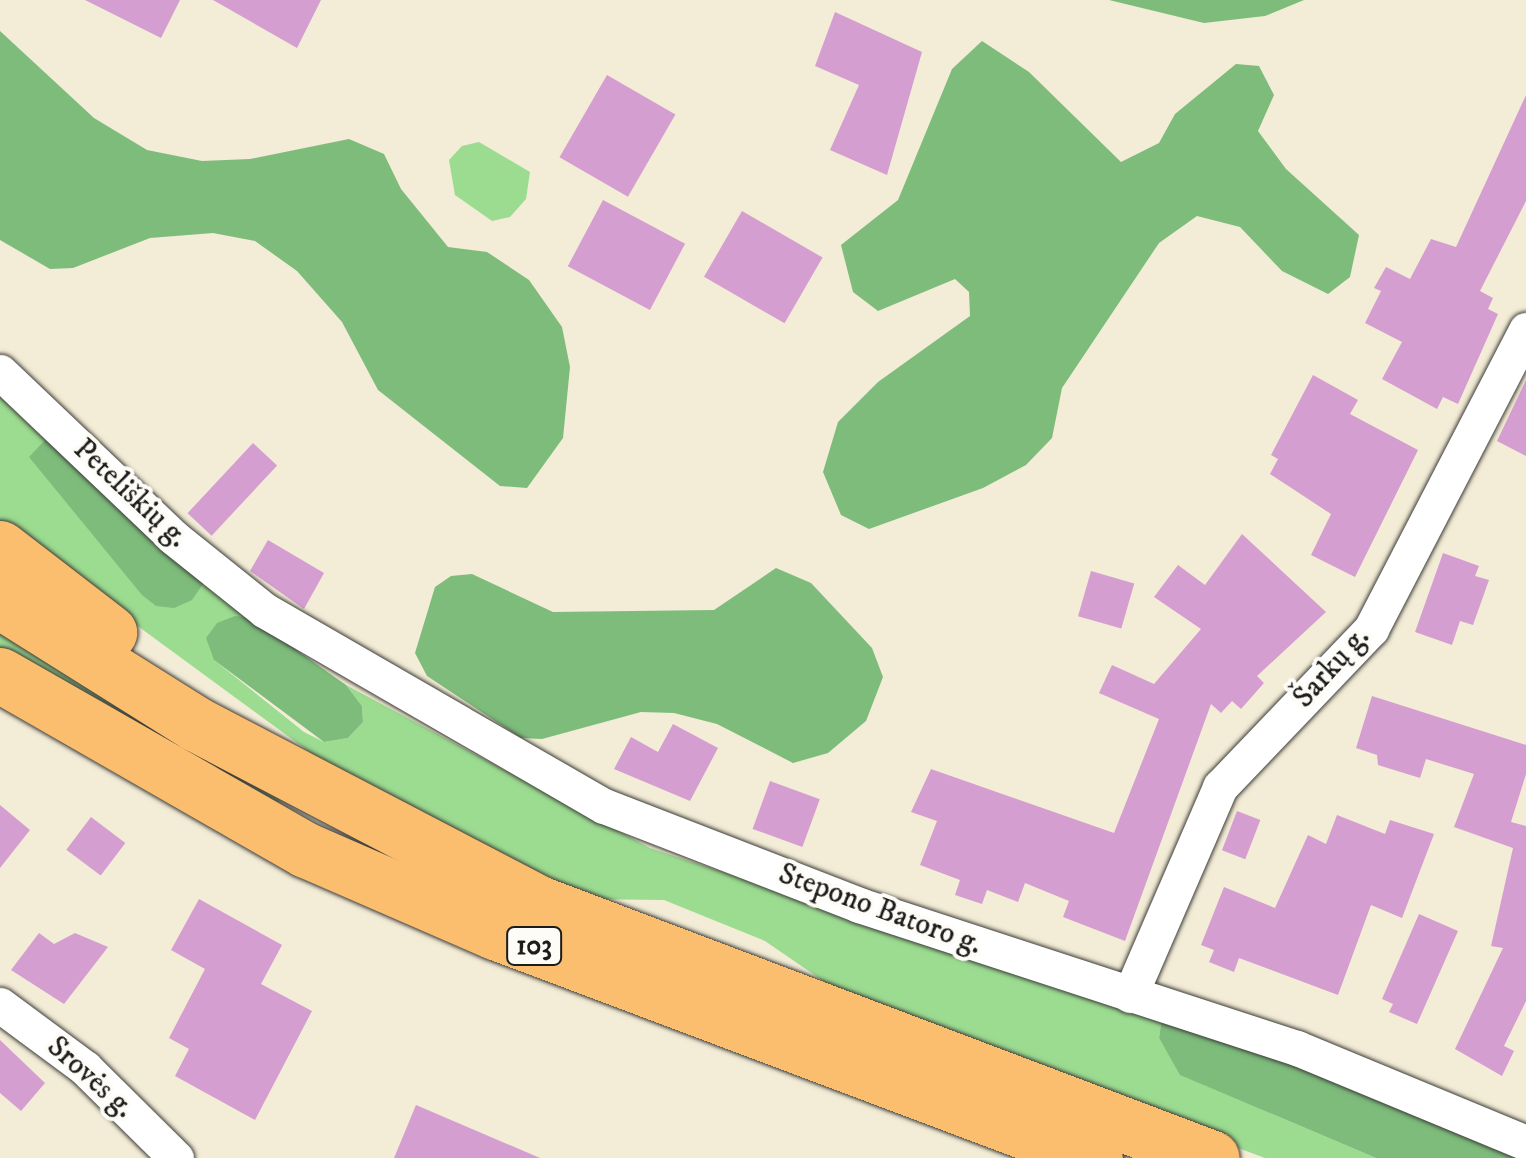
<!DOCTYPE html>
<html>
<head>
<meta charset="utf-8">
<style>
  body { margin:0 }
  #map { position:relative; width:1526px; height:1158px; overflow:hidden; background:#f3ecd6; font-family:"IM FELL DW Pica",serif }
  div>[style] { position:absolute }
  .green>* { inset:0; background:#9cdc91 }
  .forest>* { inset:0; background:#7dbc7b }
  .building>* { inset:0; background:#d59ed0; transform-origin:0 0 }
  .roads { filter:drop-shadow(0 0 2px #3c3b38) drop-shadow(0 0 2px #3c3b38) }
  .minor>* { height:35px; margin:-17.5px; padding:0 17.5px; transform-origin:17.5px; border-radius:17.5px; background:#fff }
  .primary>* { height:55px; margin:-27.5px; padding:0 27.5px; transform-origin:27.5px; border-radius:27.5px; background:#fbbe6e }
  span { translate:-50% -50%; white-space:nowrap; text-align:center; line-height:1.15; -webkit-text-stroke:8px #fdfcf7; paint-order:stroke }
  .shield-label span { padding:2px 8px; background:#fdfcf7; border:2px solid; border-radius:8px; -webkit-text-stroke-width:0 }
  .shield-label { font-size:28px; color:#1c1c1c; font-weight:700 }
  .street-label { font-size:30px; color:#1c1c1c }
</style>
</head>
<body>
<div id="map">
  <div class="green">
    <i style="clip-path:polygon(479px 142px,530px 172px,526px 199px,510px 217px,492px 221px,455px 195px,449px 160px,462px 146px)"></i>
    <i style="clip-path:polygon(0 389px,251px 618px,214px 660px,304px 732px,324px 742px,348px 738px,363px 722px,362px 706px,346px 685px,650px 848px,1162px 1017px,1159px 1038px,1181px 1075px,1376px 1158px,1265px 1158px,861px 1007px,765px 941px,664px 900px,583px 899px,330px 767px,0 525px)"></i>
    <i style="clip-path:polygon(0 624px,280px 800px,274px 812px,0 654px)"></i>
  </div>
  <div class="forest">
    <i style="clip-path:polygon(1109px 0,1304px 0,1265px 16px,1204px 23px)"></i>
    <i style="clip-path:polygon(0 31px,94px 118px,147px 150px,202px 161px,250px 159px,349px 139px,384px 154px,401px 189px,448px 247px,487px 252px,529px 280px,562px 327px,570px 367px,563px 438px,527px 488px,500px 486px,378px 390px,342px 322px,297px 271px,255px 241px,213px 233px,150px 238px,73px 268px,50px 269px,0 240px)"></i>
    <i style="clip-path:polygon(982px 41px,1029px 72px,1121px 162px,1159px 143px,1175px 114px,1236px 64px,1259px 66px,1274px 95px,1258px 131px,1286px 169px,1359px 235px,1350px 277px,1328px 294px,1282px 271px,1240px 227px,1197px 216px,1159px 243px,1062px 388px,1052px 438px,1026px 465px,983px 488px,869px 529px,841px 515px,823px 472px,838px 422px,878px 382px,970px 316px,969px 292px,955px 279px,878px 311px,853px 292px,841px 245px,898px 200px,952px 69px)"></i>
    <i style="clip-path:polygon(48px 437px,205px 581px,192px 600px,174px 608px,156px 606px,142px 595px,29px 457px)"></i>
    <i style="clip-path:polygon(776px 568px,811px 583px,872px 648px,883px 677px,866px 721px,828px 753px,793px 763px,717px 724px,674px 713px,641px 712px,542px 739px,521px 738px,427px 676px,415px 653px,435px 587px,451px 576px,472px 574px,553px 612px,714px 610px)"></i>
    <i style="clip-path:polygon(235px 616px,251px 618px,346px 685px,362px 706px,363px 722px,348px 738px,324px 742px,214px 660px,206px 638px,217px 623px)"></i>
    <i style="clip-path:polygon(1162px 1017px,1345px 1081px,1526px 1158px,1376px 1158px,1180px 1075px,1159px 1038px)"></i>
  </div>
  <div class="building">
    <i style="clip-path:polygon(85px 0,180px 0,161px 38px)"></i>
    <i style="clip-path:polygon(213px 0,321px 0,297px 48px)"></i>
    <i style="clip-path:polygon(835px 12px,922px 52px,887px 175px,830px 150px,859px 85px,815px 66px)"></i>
    <i style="left:607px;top:75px;width:79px;height:95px;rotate:30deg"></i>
    <i style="clip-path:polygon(1526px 95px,1526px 201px,1480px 291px,1493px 298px,1488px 309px,1498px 314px,1458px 404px,1443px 397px,1437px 409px,1382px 379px,1402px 342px,1365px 323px,1381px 291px,1374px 288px,1386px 267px,1410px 279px,1431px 239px,1456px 247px)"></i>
    <i style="left:603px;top:200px;width:93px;height:75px;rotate:28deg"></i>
    <i style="left:742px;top:211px;width:93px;height:76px;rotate:30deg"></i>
    <i style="clip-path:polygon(1313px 375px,1358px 400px,1350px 414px,1418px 450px,1355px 577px,1311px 555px,1331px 514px,1270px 474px,1278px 459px,1271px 455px)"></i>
    <i style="clip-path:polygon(1526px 380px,1526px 456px,1497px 441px)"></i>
    <i style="left:253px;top:443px;width:33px;height:96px;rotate:43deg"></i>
    <i style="clip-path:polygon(1242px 534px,1326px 612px,1257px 676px,1264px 683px,1241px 709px,1232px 701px,1221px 713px,1211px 704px,1125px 941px,1063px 917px,1069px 901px,1025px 883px,1018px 902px,987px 890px,982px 904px,955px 895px,960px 880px,920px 865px,937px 821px,911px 812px,931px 769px,1114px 833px,1159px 719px,1099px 693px,1112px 665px,1154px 684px,1201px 629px,1154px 597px,1178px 565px,1205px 585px)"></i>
    <i style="clip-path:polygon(268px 540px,324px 573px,304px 609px,250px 571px)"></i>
    <i style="clip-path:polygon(1443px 553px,1479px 566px,1475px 576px,1489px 580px,1473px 625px,1460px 621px,1452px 645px,1415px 632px)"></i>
    <i style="left:1091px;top:571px;width:45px;height:47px;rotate:16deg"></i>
    <i style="clip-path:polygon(1372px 696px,1526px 745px,1526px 774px,1511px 822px,1526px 826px,1526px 1001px,1504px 1046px,1514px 1051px,1502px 1076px,1455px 1049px,1503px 948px,1491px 946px,1513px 848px,1454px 827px,1474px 774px,1426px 759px,1420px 778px,1378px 765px,1377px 755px,1356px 748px)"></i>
    <i style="clip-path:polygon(673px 724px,718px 748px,690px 801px,614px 769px,631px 737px,658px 752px)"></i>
    <i style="left:770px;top:781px;width:53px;height:51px;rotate:20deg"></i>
    <i style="clip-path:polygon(0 805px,30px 830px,0 868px)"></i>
    <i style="left:1237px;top:811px;width:25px;height:42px;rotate:21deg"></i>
    <i style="clip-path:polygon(1337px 815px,1385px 834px,1390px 820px,1434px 834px,1402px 918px,1371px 905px,1338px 995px,1239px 958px,1234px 972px,1209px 962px,1214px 950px,1201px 945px,1224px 887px,1275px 908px,1308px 835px,1326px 844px)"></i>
    <i style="left:91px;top:817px;width:43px;height:41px;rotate:37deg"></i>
    <i style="clip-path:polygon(199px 899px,282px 945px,261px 984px,312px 1011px,255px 1120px,175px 1076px,189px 1049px,169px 1038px,205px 969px,171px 950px)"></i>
    <i style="clip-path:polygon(1419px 914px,1458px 931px,1417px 1024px,1389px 1012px,1393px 1004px,1382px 999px)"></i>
    <i style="clip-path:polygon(39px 933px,54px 944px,75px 933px,108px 947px,64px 1004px,11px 970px)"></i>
    <i style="clip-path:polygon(0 1040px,45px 1083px,21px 1111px,0 1093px)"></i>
    <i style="clip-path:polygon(416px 1105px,540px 1158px,394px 1158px)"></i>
  </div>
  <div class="roads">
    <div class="minor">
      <i style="left:0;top:372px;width:239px;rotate:43.6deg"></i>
      <i style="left:173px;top:537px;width:117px;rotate:38.7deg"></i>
      <i style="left:264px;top:610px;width:392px;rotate:30deg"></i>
      <i style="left:604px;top:806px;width:274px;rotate:21.2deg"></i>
      <i style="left:859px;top:905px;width:461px;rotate:18.1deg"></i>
      <i style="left:1297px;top:1048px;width:248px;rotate:22.5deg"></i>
      <i style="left:1130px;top:995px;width:227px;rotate:-66.6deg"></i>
      <i style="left:1220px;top:787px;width:219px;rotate:-46.3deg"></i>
      <i style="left:1371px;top:629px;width:337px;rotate:-62.6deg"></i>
      <i style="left:0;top:1005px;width:106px;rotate:36.5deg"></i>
      <i style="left:85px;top:1068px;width:128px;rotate:44.7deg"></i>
    </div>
    <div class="primary">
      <i style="left:0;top:548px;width:138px;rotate:37.6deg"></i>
      <i style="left:0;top:601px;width:231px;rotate:32.1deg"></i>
      <i style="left:196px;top:724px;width:389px;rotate:27.6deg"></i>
      <i style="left:541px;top:904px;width:717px;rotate:20.73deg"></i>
      <i style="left:0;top:675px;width:353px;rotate:29.8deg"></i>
      <i style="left:306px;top:850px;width:206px;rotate:23.5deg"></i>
      <i style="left:495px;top:932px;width:641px;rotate:20.64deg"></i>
    </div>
  </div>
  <div class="shield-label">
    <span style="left:534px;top:946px">103</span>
  </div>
  <div class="street-label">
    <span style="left:130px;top:494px;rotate:43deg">Peteliškių g.</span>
    <span style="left:1332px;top:668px;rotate:-48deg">Šarkų g.</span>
    <span style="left:880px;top:910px;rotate:20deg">Stepono Batoro g.</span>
    <span style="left:90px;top:1078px;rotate:42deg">Srovės g.</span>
  </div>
</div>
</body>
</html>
